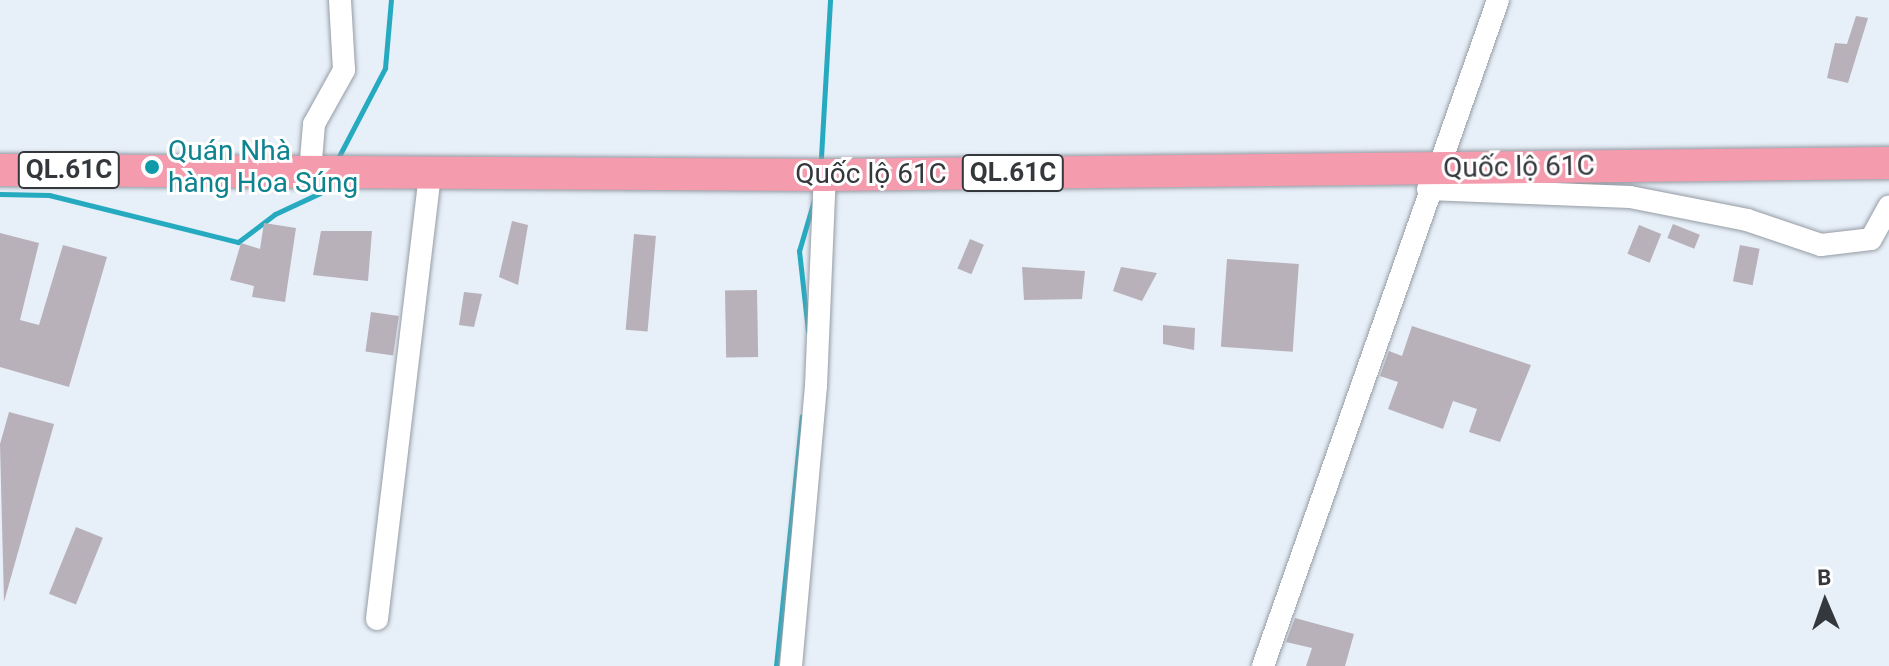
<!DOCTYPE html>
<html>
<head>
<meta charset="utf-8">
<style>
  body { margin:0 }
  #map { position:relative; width:1889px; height:666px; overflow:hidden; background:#e7eff8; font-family:Roboto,sans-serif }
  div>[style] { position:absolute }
  .stream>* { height:5px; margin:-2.5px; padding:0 2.5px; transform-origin:2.5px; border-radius:2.5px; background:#25aac0 }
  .building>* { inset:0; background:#b8b1ba; transform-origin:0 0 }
  .roads { filter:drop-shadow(0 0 2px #959ca4) drop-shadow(0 0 2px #959ca4) }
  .minor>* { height:22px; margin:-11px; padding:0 11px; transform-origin:11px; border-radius:11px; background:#fff }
  .highway>* { height:32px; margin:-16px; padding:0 16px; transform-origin:16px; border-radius:16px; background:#f49bad }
  .dots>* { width:22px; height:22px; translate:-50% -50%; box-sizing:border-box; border:4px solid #fff; border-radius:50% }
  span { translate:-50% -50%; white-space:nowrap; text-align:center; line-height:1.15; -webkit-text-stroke:6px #fff; paint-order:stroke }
  .shield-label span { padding:2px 6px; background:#fff; border:2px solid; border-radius:6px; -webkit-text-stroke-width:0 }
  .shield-label { font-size:26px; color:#34373b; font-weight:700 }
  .culture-label { font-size:28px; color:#0d838f }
  .left { translate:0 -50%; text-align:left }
  .street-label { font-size:28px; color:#34373b }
  .north { position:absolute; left:1785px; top:562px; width:80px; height:80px; -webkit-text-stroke:6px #fff; paint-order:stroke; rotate:358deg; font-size:22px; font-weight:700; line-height:32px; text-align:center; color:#34373b }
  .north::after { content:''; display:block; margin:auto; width:28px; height:36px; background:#34373b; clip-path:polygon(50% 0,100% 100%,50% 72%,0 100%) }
</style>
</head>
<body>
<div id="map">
  <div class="stream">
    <i style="left:821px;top:157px;width:157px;rotate:-86.7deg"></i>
    <i style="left:337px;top:160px;width:104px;rotate:-62.4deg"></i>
    <i style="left:385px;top:68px;width:68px;rotate:-85deg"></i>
    <i style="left:0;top:194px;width:49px;rotate:1.2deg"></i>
    <i style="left:49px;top:195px;width:195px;rotate:14deg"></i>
    <i style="left:238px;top:242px;width:46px;rotate:-37.1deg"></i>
    <i style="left:275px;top:214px;width:50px;rotate:-25deg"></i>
    <i style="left:808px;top:331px;width:81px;rotate:-96.4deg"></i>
    <i style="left:799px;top:251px;width:53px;rotate:-73.6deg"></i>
    <i style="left:776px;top:666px;width:251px;rotate:-84.1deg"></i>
  </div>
  <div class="building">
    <i style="clip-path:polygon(1856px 16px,1868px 18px,1848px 83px,1827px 78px,1835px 43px,1847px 44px)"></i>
    <i style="clip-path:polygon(512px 221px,528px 225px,518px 285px,499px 277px)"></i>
    <i style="clip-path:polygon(264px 223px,296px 228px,285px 302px,252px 297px,254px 286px,230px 280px,241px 243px,260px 249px)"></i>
    <i style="left:1673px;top:224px;width:29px;height:15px;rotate:22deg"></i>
    <i style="left:1639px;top:225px;width:24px;height:31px;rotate:22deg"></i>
    <i style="clip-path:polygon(321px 231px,372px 231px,368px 281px,313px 275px)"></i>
    <i style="clip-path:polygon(0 233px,39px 243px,20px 320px,39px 325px,63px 245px,107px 257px,69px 387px,0 367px)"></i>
    <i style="left:634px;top:234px;width:22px;height:96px;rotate:5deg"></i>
    <i style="left:970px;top:239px;width:15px;height:32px;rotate:23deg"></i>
    <i style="left:1740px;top:245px;width:20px;height:37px;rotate:11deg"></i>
    <i style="left:1227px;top:259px;width:72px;height:88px;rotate:4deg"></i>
    <i style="clip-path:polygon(1022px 267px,1085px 271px,1082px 299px,1024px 300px)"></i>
    <i style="clip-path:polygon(1121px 267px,1157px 273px,1142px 301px,1113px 291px)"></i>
    <i style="left:757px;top:290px;width:67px;height:32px;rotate:89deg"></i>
    <i style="clip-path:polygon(464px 292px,482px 294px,474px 327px,459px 325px)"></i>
    <i style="left:371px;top:312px;width:28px;height:40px;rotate:8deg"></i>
    <i style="clip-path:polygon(1163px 325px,1195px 328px,1194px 350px,1163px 344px)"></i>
    <i style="clip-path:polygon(1412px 326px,1531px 365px,1500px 442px,1469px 432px,1477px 409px,1453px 401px,1443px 429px,1388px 409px,1398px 382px,1380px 376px,1389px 351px,1402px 356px)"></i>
    <i style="clip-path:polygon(9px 412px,54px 424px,4px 602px,0 444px)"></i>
    <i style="left:76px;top:527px;width:29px;height:72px;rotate:22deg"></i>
    <i style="clip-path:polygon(1295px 618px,1354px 634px,1345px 666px,1306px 666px,1312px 648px,1286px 642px)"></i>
  </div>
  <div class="roads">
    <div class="minor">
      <i style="left:310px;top:172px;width:48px;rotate:-85.2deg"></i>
      <i style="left:314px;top:124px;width:62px;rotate:-60.9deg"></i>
      <i style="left:344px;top:70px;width:70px;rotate:-93.3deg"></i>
      <i style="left:1428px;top:189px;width:202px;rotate:2.3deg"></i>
      <i style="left:1630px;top:197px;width:119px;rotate:11.1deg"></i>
      <i style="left:1747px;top:220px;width:78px;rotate:18.7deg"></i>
      <i style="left:1821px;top:245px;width:50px;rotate:-6.8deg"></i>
      <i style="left:1871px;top:239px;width:37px;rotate:-61deg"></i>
      <i style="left:377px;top:619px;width:450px;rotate:-83.2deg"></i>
      <i style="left:791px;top:666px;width:281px;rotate:-84.9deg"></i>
      <i style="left:816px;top:386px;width:211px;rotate:-87.6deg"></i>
      <i style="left:1263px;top:666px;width:706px;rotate:-70.56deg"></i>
    </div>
    <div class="highway">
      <i style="left:0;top:170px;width:825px;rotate:0.35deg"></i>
      <i style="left:825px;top:175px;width:1064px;rotate:-0.65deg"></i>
    </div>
  </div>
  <div class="dots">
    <i style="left:152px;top:167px;background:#0f9aa8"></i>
  </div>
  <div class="shield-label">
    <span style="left:69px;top:170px">QL.61C</span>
    <span style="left:1013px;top:173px">QL.61C</span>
  </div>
  <div class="culture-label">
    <span class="left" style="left:168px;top:167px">Quán Nhà<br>hàng Hoa Súng</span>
  </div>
  <div class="street-label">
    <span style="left:1519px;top:167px;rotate:-1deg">Quốc lộ 61C</span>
    <span style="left:871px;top:174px">Quốc lộ 61C</span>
  </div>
  <div class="north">B</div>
</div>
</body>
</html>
